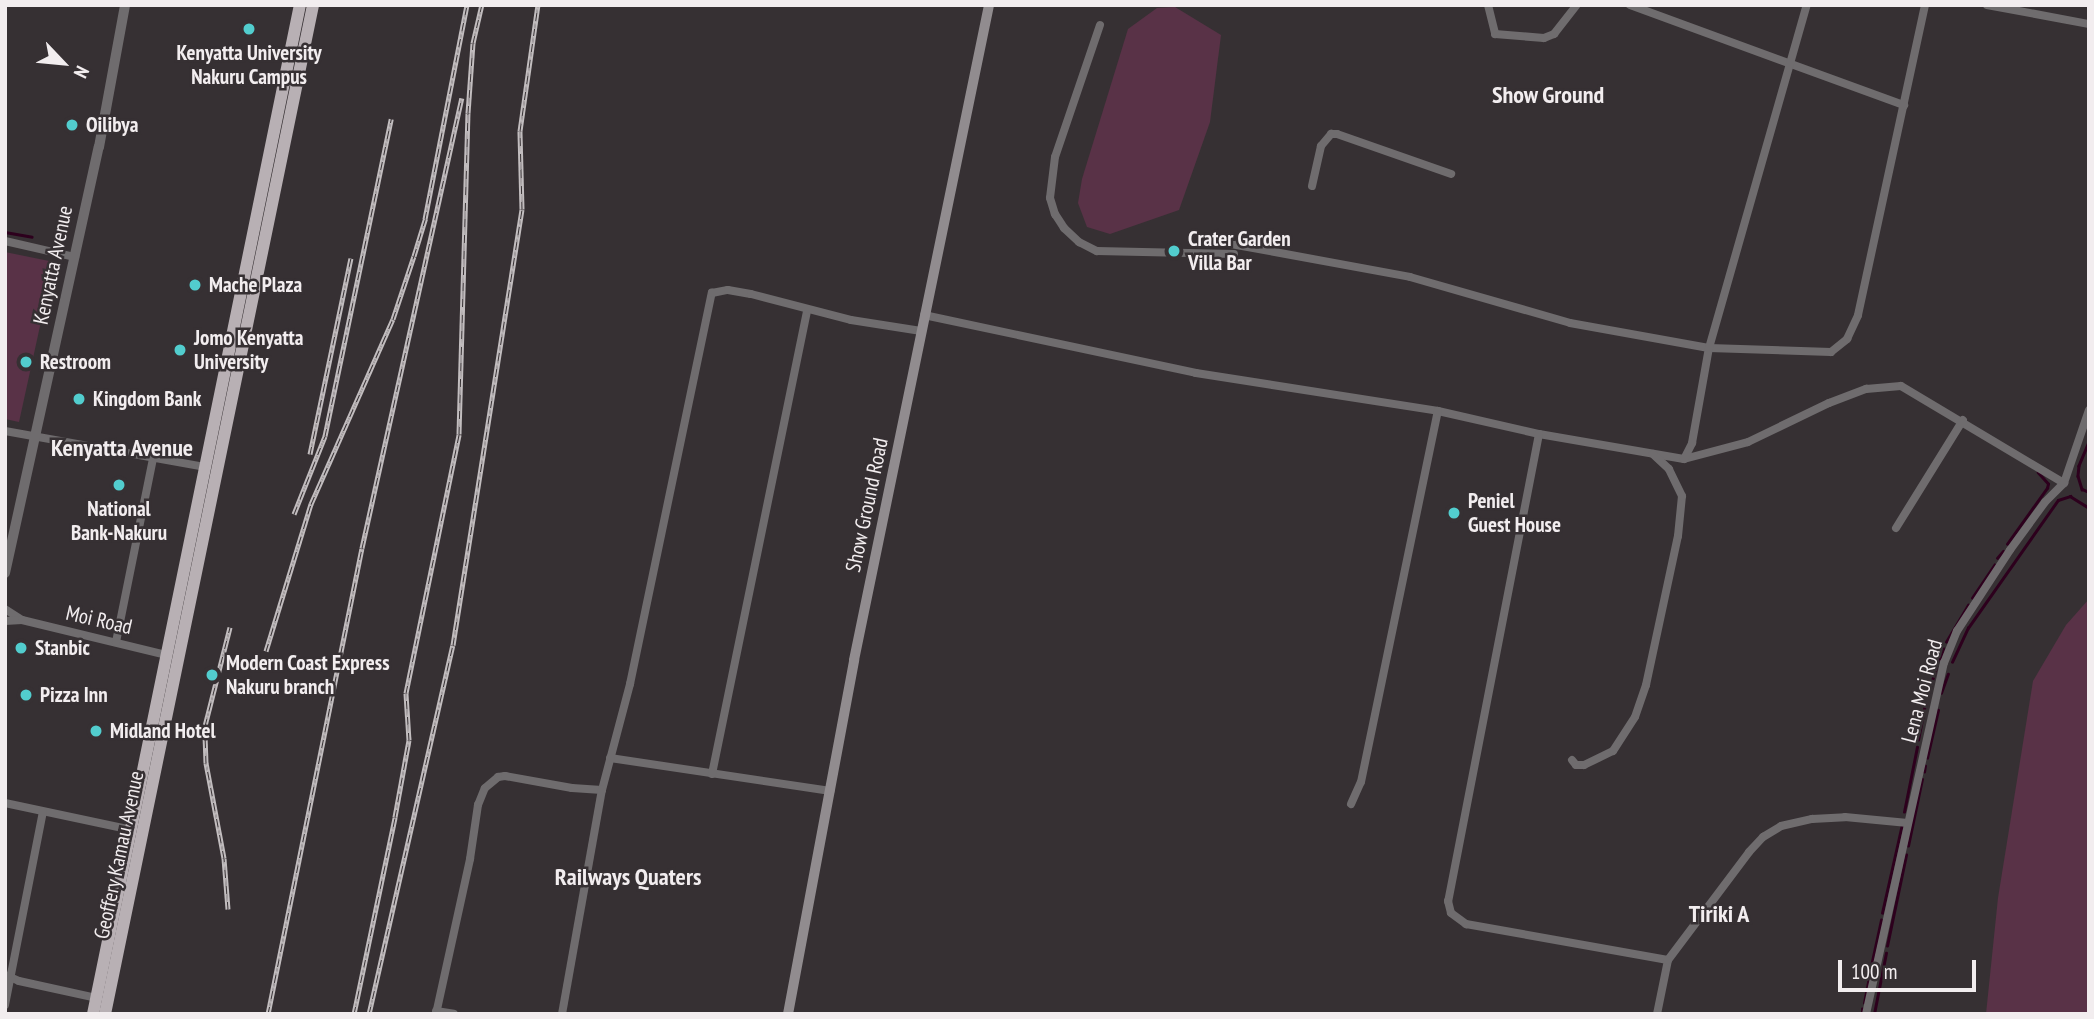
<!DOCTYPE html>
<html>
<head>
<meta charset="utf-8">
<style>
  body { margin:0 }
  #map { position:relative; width:2094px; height:1019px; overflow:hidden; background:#363033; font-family:"PT Sans Narrow",sans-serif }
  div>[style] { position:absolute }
  .green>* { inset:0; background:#593247 }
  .stream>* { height:2.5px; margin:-1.25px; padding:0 1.25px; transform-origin:1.25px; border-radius:1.25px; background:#2d001d }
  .minor>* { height:8px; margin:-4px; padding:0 4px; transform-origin:4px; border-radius:4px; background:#6f6c6e }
  .tertiary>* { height:10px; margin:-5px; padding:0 5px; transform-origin:5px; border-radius:5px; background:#6f6c6e }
  .secondary>* { height:10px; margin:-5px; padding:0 5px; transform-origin:5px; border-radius:5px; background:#918c8f }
  .trunk>* { height:12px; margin:-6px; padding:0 6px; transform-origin:6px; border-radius:6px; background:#b8b0b4 }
  .rail>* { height:5px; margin-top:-2.5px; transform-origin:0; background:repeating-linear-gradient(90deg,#363033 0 8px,#c2bdbf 0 16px); box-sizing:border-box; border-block:2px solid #c2bdbf }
  .dots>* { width:19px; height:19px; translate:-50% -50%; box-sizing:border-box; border:4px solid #363033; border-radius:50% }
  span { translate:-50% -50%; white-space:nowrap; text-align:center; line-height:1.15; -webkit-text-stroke:5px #363033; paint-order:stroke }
  .poi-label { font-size:21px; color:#f2edef; font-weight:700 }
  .left { translate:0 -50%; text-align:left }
  .street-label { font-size:21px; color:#f2edef }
  .quarter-label { font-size:24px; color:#f2edef; font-weight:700 }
  .frame { position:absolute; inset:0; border:7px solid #f2edef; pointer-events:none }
  .north { position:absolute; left:28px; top:28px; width:70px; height:70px; -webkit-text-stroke:5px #363033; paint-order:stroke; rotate:116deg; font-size:19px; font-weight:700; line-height:28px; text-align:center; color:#f2edef }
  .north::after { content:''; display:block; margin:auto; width:24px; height:32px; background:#f2edef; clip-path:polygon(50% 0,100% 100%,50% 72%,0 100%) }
  .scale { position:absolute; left:1838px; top:960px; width:138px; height:32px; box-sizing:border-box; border:4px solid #f2edef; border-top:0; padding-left:9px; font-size:21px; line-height:24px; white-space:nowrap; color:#f2edef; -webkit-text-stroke:5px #363033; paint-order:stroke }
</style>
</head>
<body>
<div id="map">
  <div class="green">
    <i style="clip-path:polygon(1175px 7px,1221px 35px,1210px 122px,1179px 210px,1110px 234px,1087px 227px,1078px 203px,1082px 179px,1128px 29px,1157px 8px)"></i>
    <i style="clip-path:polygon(5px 252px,54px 262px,19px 422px,5px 419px)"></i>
    <i style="clip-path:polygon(2089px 599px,2089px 1014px,1986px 1014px,1998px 898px,2033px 681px,2066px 625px)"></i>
  </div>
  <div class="stream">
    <i style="left:5px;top:232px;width:27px;rotate:10deg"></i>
    <i style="left:2089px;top:442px;width:26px;rotate:113deg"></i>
    <i style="left:2079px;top:466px;width:10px;rotate:96deg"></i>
    <i style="left:2078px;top:476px;width:14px;rotate:73deg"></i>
    <i style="left:2082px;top:489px;width:8px;rotate:23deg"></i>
    <i style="left:2007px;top:544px;width:69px;rotate:-54.5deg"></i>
    <i style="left:2047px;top:488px;width:4px;rotate:-76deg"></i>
    <i style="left:2048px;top:484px;width:15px;rotate:-132deg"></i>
    <i style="left:1997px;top:558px;width:9px;rotate:-49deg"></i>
    <i style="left:1972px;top:598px;width:40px;rotate:-56deg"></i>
    <i style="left:1946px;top:642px;width:43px;rotate:-59.3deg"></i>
    <i style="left:1939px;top:660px;width:12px;rotate:-70deg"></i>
    <i style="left:1952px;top:662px;width:38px;rotate:-65deg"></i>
    <i style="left:1968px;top:628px;width:156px;rotate:-54.9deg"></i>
    <i style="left:2058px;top:500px;width:13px;rotate:-18deg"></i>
    <i style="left:2070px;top:496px;width:22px;rotate:32deg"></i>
    <i style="left:1941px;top:693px;width:20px;rotate:-70deg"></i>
    <i style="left:1927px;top:697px;width:31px;rotate:-73deg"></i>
    <i style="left:1918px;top:740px;width:36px;rotate:-79deg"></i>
    <i style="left:1927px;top:758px;width:49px;rotate:-77.1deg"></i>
    <i style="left:1924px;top:772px;width:6px;rotate:-81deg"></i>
    <i style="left:1904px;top:812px;width:66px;rotate:-78.7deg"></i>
    <i style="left:1908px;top:846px;width:68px;rotate:-78.2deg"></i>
    <i style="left:1882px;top:913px;width:91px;rotate:-77.3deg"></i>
    <i style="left:1887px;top:946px;width:93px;rotate:-78.2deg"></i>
    <i style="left:1871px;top:966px;width:47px;rotate:-77.7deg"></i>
    <i style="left:1864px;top:1003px;width:26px;rotate:-79deg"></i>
    <i style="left:1862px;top:1014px;width:5px;rotate:-90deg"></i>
    <i style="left:1874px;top:1014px;width:62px;rotate:-78.9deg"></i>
  </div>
  <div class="minor">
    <i style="left:1488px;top:5px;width:30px;rotate:76deg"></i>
    <i style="left:1495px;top:34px;width:49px;rotate:4.7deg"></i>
    <i style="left:1544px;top:38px;width:11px;rotate:-22deg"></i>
    <i style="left:1554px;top:34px;width:37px;rotate:-52deg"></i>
    <i style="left:1630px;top:5px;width:292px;rotate:20.1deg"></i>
    <i style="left:1987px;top:5px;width:104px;rotate:10.6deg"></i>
    <i style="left:1100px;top:25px;width:139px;rotate:108.8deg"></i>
    <i style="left:1055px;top:157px;width:41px;rotate:97deg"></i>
    <i style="left:1050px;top:198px;width:17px;rotate:73deg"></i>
    <i style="left:1055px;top:214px;width:17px;rotate:57deg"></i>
    <i style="left:1064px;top:228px;width:21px;rotate:43deg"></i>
    <i style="left:1079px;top:242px;width:20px;rotate:27deg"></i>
    <i style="left:1097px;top:251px;width:137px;rotate:1.3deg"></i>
    <i style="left:1312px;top:186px;width:41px;rotate:-77.3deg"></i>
    <i style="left:1321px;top:146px;width:16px;rotate:-50deg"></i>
    <i style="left:1331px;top:134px;width:6px"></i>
    <i style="left:1337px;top:134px;width:121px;rotate:19.3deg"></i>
    <i style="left:5px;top:241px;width:72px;rotate:12.9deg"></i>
    <i style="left:1231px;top:244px;width:182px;rotate:10.4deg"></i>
    <i style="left:1410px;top:277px;width:166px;rotate:16deg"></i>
    <i style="left:1570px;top:323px;width:141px;rotate:10.2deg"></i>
    <i style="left:1709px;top:348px;width:122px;rotate:1.9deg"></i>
    <i style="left:1831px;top:352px;width:21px;rotate:-39deg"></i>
    <i style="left:1847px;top:339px;width:26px;rotate:-65deg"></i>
    <i style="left:1858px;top:315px;width:317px;rotate:-77.8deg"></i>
    <i style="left:924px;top:315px;width:278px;rotate:12deg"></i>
    <i style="left:1196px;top:373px;width:245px;rotate:8.9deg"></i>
    <i style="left:1438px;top:411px;width:104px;rotate:12.8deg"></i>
    <i style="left:1539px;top:434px;width:147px;rotate:9.8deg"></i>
    <i style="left:1684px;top:459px;width:66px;rotate:-14.9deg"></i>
    <i style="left:1748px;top:442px;width:90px;rotate:-25.7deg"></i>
    <i style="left:1829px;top:403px;width:40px;rotate:-21deg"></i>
    <i style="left:1866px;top:389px;width:35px;rotate:-5deg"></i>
    <i style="left:1901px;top:386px;width:190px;rotate:30.8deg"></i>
    <i style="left:5px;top:431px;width:204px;rotate:10.2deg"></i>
    <i style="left:1539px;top:434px;width:476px;rotate:101deg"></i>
    <i style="left:1448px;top:901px;width:12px;rotate:76deg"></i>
    <i style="left:1451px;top:913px;width:19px;rotate:36deg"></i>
    <i style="left:1466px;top:924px;width:205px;rotate:10.1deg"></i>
    <i style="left:1668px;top:960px;width:55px;rotate:101.5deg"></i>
    <i style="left:1684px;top:459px;width:18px;rotate:-63deg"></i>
    <i style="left:1692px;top:443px;width:97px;rotate:-79.9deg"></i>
    <i style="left:1709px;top:348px;width:357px;rotate:-74.1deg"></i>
    <i style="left:1896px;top:528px;width:127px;rotate:-58.2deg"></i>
    <i style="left:5px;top:609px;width:20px;rotate:33deg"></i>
    <i style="left:5px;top:621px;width:17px;rotate:-3deg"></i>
    <i style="left:22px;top:620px;width:149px;rotate:13.6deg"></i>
    <i style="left:116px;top:642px;width:187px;rotate:-78.6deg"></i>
    <i style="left:610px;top:758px;width:223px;rotate:8.5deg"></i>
    <i style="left:1572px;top:760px;width:6px;rotate:51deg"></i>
    <i style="left:1576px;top:765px;width:8px"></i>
    <i style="left:1584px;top:765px;width:32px;rotate:-26deg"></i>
    <i style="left:1613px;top:751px;width:40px;rotate:-57.1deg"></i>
    <i style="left:1635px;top:717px;width:34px;rotate:-71deg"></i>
    <i style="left:1646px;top:685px;width:152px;rotate:-77.9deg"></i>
    <i style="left:1678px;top:536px;width:40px;rotate:-84.3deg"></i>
    <i style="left:1682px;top:496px;width:30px;rotate:-116deg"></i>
    <i style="left:1669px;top:469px;width:22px;rotate:-137deg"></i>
    <i style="left:712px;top:774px;width:474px;rotate:-78.4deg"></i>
    <i style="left:5px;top:803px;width:130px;rotate:12deg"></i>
    <i style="left:1351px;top:804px;width:24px;rotate:-66deg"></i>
    <i style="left:1361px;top:782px;width:379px;rotate:-78.3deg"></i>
    <i style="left:1668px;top:960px;width:135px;rotate:-53.1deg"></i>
    <i style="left:1749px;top:852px;width:21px;rotate:-47deg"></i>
    <i style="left:1763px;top:837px;width:21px;rotate:-31deg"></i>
    <i style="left:1781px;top:826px;width:32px;rotate:-13deg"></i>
    <i style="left:1812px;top:819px;width:33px;rotate:-3deg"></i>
    <i style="left:1845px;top:817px;width:63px;rotate:5.4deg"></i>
    <i style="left:5px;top:975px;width:15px;rotate:23deg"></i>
    <i style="left:19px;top:981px;width:80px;rotate:12.3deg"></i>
    <i style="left:5px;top:1005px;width:197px;rotate:-78.9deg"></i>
    <i style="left:436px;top:1011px;width:18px;rotate:9deg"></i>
    <i style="left:436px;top:1014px;width:159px;rotate:-77.6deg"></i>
    <i style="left:470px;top:859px;width:55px;rotate:-81.6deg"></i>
    <i style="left:478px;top:805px;width:18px;rotate:-68deg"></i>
    <i style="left:485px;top:788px;width:17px;rotate:-40deg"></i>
    <i style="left:498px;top:777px;width:7px;rotate:-8deg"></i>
    <i style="left:505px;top:776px;width:68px;rotate:10.2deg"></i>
    <i style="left:572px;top:788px;width:30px;rotate:4deg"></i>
    <i style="left:602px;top:790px;width:110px;rotate:-75.2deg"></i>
    <i style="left:630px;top:684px;width:400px;rotate:-78.2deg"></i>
    <i style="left:712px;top:293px;width:16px;rotate:-11deg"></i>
    <i style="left:728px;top:290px;width:23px;rotate:10deg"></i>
    <i style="left:751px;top:294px;width:103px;rotate:14.6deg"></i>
    <i style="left:851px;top:320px;width:71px;rotate:8.9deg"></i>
    <i style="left:562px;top:1014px;width:228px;rotate:-79.9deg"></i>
    <i style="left:1866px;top:1014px;width:360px;rotate:-77.5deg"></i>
    <i style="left:1944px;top:663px;width:35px;rotate:-68deg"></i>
    <i style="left:1957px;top:631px;width:97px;rotate:-56.8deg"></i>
    <i style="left:2010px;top:550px;width:59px;rotate:-53.9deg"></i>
    <i style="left:2045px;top:502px;width:27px;rotate:-45deg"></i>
    <i style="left:2064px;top:483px;width:77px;rotate:-71.1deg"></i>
  </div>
  <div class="tertiary">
    <i style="left:5px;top:573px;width:436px;rotate:-77.6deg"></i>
    <i style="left:99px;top:147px;width:144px;rotate:-79.6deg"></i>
  </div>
  <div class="secondary">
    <i style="left:788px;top:1014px;width:360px;rotate:-79.4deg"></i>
    <i style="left:854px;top:660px;width:669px;rotate:-78.35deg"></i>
  </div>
  <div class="trunk">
    <i style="left:93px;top:1014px;width:1030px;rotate:-78.41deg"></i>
    <i style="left:105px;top:1014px;width:1030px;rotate:-78.35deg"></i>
  </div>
  <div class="rail">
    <i style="left:310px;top:454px;width:200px;rotate:-78.2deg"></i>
    <i style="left:294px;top:514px;width:84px;rotate:-68.3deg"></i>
    <i style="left:325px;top:436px;width:324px;rotate:-78.2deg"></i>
    <i style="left:266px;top:651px;width:154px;rotate:-73deg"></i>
    <i style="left:311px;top:504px;width:202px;rotate:-66.1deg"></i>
    <i style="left:393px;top:319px;width:66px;rotate:-71.6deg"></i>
    <i style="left:414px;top:256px;width:39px;rotate:-73deg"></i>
    <i style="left:425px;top:219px;width:218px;rotate:-78.9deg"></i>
    <i style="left:228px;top:909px;width:51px;rotate:-94.5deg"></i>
    <i style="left:224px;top:858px;width:97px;rotate:-100.7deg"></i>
    <i style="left:206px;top:763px;width:37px;rotate:-92deg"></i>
    <i style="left:205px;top:726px;width:102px;rotate:-75.8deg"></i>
    <i style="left:268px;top:1014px;width:475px;rotate:-78.6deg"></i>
    <i style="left:362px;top:548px;width:461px;rotate:-77.5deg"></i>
    <i style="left:354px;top:1014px;width:201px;rotate:-78.2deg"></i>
    <i style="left:395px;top:817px;width:78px;rotate:-79.7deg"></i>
    <i style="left:409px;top:740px;width:47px;rotate:-93.7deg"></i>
    <i style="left:406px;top:693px;width:264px;rotate:-78.4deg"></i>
    <i style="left:459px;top:434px;width:321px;rotate:-88.4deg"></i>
    <i style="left:468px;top:113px;width:70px;rotate:-85.9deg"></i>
    <i style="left:473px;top:43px;width:39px;rotate:-77deg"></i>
    <i style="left:369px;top:1014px;width:378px;rotate:-77.2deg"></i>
    <i style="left:453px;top:645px;width:441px;rotate:-81deg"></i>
    <i style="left:522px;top:209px;width:78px;rotate:-91.5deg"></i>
    <i style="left:520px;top:131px;width:127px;rotate:-81.9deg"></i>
  </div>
  <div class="dots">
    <i style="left:249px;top:29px;background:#52cdce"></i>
    <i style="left:72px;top:125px;background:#52cdce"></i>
    <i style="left:1174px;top:251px;background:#52cdce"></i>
    <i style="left:195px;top:285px;background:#52cdce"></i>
    <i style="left:180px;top:350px;background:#52cdce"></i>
    <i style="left:26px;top:362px;background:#52cdce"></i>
    <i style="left:79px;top:399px;background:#52cdce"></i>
    <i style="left:119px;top:485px;background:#52cdce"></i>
    <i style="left:1454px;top:513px;background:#52cdce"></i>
    <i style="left:21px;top:648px;background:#52cdce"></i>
    <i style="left:212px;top:675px;background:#52cdce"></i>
    <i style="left:26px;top:695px;background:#52cdce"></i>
    <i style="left:96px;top:731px;background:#52cdce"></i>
  </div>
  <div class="poi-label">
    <span style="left:249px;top:65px">Kenyatta University<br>Nakuru Campus</span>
    <span class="left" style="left:86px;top:125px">Oilibya</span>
    <span class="left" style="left:1188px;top:251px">Crater Garden<br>Villa Bar</span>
    <span class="left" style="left:209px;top:285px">Mache Plaza</span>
    <span class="left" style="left:194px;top:350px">Jomo Kenyatta<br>University</span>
    <span class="left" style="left:40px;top:362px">Restroom</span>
    <span class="left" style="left:93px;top:399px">Kingdom Bank</span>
    <span class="left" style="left:1468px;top:513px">Peniel<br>Guest House</span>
    <span style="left:119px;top:521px">National<br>Bank-Nakuru</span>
    <span class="left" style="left:35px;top:648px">Stanbic</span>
    <span class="left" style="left:226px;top:675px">Modern Coast Express<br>Nakuru branch</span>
    <span class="left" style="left:40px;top:695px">Pizza Inn</span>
    <span class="left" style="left:110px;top:731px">Midland Hotel</span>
  </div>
  <div class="street-label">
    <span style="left:53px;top:265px;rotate:-78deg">Kenyatta Avenue</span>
    <span style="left:867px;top:505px;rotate:-78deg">Show Ground Road</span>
    <span style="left:99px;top:620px;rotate:13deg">Moi Road</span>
    <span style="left:1922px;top:691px;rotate:-75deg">Lena Moi Road</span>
    <span style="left:119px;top:855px;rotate:-78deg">Geoffery Kamau Avenue</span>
  </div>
  <div class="quarter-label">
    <span style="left:1548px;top:95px">Show Ground</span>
    <span style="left:122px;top:448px">Kenyatta Avenue</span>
    <span style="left:628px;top:877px">Railways Quaters</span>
    <span style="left:1719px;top:914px">Tiriki A</span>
  </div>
  <div class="frame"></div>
  <div class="north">N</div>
  <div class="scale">100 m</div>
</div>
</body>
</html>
